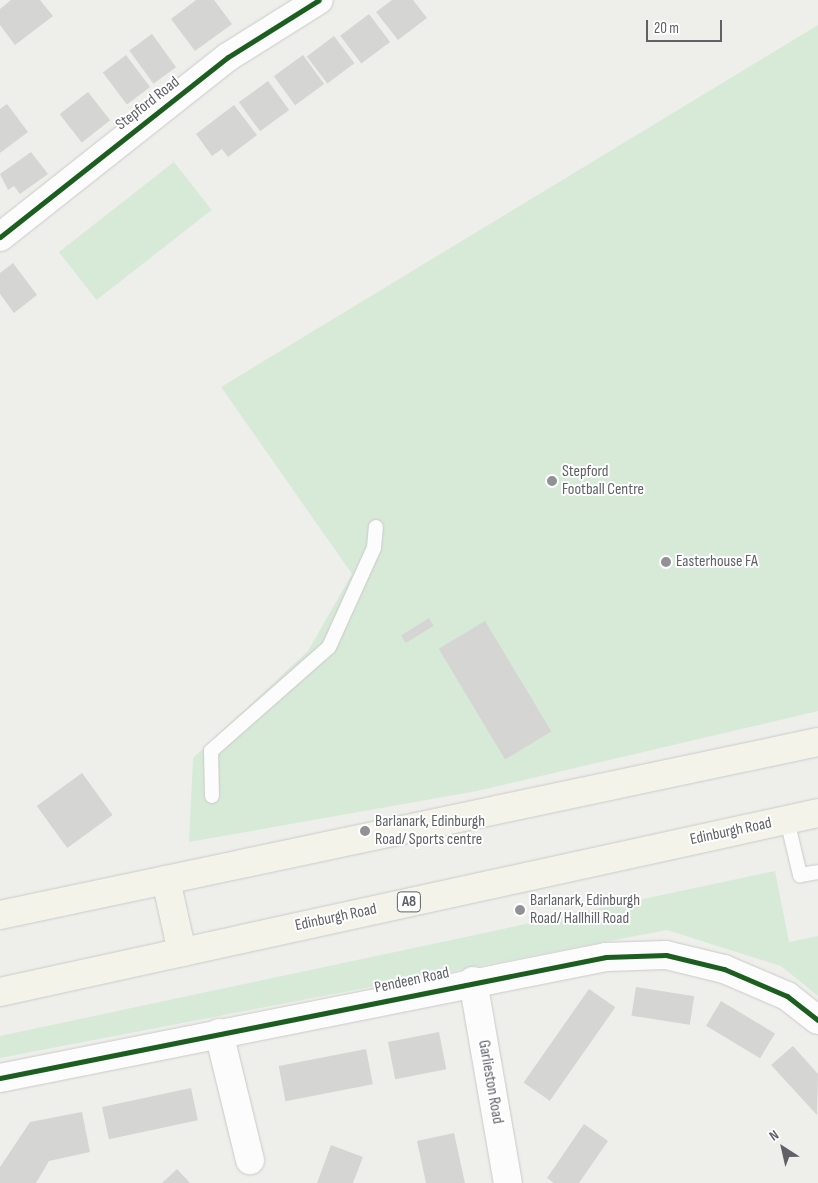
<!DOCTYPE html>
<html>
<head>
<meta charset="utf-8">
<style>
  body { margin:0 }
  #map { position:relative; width:818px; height:1183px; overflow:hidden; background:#eeeeea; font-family:"Sofia Sans Condensed",sans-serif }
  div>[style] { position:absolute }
  .green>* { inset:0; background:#d7ead8; transform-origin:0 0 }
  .building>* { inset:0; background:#d5d5d3; transform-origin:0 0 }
  .roads { filter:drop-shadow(0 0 1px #cacaca) drop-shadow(0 0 1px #cacaca) }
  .lane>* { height:14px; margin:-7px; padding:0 7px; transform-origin:7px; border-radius:7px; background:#fcfcfc }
  .street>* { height:28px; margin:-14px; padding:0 14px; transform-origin:14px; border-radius:14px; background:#fcfcfc }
  .primary>* { height:28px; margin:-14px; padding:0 14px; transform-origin:14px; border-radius:14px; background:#f3f3e9 }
  .cycleway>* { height:5px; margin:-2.5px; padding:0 2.5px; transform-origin:2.5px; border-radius:2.5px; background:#1b5e20 }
  .dots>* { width:14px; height:14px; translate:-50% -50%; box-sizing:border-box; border:2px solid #fff; border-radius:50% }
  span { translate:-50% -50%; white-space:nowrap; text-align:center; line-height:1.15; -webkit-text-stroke:4px #fff; paint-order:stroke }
  .shield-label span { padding:1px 4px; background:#fff; border:1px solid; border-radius:4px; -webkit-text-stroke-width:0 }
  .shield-label { font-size:15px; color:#5f6167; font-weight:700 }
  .street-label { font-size:16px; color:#5f6167 }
  .poi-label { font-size:16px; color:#5f6167 }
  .left { translate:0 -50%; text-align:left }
  .north { position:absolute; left:758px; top:1123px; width:50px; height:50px; -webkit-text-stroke:4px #fff; paint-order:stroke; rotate:325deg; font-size:14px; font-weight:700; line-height:20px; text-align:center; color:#5f6167 }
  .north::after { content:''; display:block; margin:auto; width:18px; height:22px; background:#5f6167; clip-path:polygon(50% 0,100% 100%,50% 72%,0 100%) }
  .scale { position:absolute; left:646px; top:20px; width:76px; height:22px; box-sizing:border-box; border:2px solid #5f6167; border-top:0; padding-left:6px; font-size:15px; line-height:18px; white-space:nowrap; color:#5f6167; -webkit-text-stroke:4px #fff; paint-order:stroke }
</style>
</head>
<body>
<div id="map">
  <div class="green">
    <i style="clip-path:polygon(818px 25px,818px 711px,477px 791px,189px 842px,193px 758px,308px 651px,352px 574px,221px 387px)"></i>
    <i style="left:174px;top:162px;width:61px;height:146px;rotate:52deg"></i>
    <i style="clip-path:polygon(775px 871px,789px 942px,818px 936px,818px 996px,781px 966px,667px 930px,0 1058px,0 1036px)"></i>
  </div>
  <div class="building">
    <i style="clip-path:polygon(11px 0,40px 0,53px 16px,15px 45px,0 25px,0 9px)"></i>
    <i style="clip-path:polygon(196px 0,214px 0,232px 24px,195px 51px,171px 19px)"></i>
    <i style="clip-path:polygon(392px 0,413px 0,427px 18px,398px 40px,376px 12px)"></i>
    <i style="left:369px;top:14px;width:35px;height:36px;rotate:53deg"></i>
    <i style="left:152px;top:34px;width:41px;height:28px;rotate:54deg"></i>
    <i style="left:334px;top:36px;width:34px;height:34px;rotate:53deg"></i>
    <i style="left:126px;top:55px;width:40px;height:29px;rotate:53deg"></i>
    <i style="left:303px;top:55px;width:36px;height:36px;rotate:54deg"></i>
    <i style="left:268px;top:81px;width:36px;height:36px;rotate:54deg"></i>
    <i style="left:88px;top:92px;width:36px;height:36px;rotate:52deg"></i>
    <i style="clip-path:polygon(7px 104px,28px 132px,0 153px,0 109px)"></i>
    <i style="clip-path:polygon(234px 105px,257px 135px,228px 157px,222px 149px,212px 156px,196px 134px)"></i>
    <i style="clip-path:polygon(31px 152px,48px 174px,20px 194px,14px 186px,8px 190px,0 174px)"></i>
    <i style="clip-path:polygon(13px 263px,37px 295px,14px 313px,0 294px,0 273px)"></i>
    <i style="left:429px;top:618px;width:9px;height:33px;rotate:58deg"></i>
    <i style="left:485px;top:621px;width:129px;height:54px;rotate:59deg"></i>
    <i style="left:82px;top:773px;width:52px;height:56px;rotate:54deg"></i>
    <i style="left:636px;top:987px;width:59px;height:29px;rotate:9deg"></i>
    <i style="left:589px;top:989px;width:32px;height:114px;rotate:35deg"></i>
    <i style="left:721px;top:1001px;width:63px;height:29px;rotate:31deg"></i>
    <i style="left:439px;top:1032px;width:38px;height:52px;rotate:79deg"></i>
    <i style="clip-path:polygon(793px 1046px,818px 1074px,817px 1115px,771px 1065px)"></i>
    <i style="left:366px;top:1049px;width:36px;height:89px;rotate:79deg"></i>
    <i style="left:191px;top:1088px;width:33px;height:91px;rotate:78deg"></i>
    <i style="clip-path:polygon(82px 1112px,90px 1152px,49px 1161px,36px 1183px,0 1183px,0 1167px,30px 1122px)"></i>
    <i style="clip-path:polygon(584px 1124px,608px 1141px,579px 1183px,554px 1183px,547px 1178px)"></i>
    <i style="clip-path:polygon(454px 1133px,465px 1183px,426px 1183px,417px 1141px)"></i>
    <i style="clip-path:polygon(331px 1145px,363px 1157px,353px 1183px,317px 1183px)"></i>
    <i style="clip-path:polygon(177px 1169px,190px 1183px,162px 1183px)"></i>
  </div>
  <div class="roads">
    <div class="lane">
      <i style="left:212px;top:796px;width:45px;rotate:-91.3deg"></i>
      <i style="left:211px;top:751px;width:157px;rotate:-41.4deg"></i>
      <i style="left:329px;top:647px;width:109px;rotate:-65.6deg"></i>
      <i style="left:374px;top:548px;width:21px;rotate:-85deg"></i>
      <i style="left:787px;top:820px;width:57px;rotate:76.7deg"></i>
      <i style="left:800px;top:875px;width:18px;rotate:-9deg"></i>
    </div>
    <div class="street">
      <i style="left:0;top:237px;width:290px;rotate:-38.3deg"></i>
      <i style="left:228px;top:57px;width:107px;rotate:-32.1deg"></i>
      <i style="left:473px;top:981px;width:205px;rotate:80.2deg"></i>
      <i style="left:219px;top:1033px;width:131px;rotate:76.3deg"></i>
      <i style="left:0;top:1078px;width:618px;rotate:-11.29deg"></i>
      <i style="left:606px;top:957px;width:60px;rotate:-1.9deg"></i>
      <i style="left:666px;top:955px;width:60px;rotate:13.6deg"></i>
      <i style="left:724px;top:969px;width:69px;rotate:23.2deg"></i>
      <i style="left:787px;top:996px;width:39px;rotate:38deg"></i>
    </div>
    <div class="primary">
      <i style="left:166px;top:880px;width:74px;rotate:77.5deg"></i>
      <i style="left:0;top:915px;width:836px;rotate:-11.94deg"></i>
      <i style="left:0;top:992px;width:837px;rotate:-12.34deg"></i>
    </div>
  </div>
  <div class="cycleway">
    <i style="left:0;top:237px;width:290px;rotate:-38.3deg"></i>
    <i style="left:228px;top:57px;width:107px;rotate:-32.1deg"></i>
    <i style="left:0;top:1078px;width:618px;rotate:-11.29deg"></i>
    <i style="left:606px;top:957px;width:60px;rotate:-1.9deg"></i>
    <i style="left:666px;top:955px;width:60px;rotate:13.6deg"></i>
    <i style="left:724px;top:969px;width:69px;rotate:23.2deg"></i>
    <i style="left:787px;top:996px;width:39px;rotate:38deg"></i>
  </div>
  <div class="dots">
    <i style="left:552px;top:481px;background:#919295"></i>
    <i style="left:666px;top:562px;background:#919295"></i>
    <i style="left:365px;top:831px;background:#919295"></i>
    <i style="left:520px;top:910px;background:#919295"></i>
  </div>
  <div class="shield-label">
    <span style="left:409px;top:902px">A8</span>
  </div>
  <div class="street-label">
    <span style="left:148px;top:104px;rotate:-38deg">Stepford Road</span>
    <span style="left:731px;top:832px;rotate:-12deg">Edinburgh Road</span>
    <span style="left:336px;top:918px;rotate:-12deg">Edinburgh Road</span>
    <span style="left:412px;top:981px;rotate:-12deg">Pendeen Road</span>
    <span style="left:490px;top:1082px;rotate:80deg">Garlieston Road</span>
  </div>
  <div class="poi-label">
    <span class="left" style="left:562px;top:481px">Stepford<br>Football Centre</span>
    <span class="left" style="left:676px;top:562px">Easterhouse FA</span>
    <span class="left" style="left:375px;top:831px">Barlanark, Edinburgh<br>Road/ Sports centre</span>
    <span class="left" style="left:530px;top:910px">Barlanark, Edinburgh<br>Road/ Hallhill Road</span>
  </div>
  <div class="north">N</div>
  <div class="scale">20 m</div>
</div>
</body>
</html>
